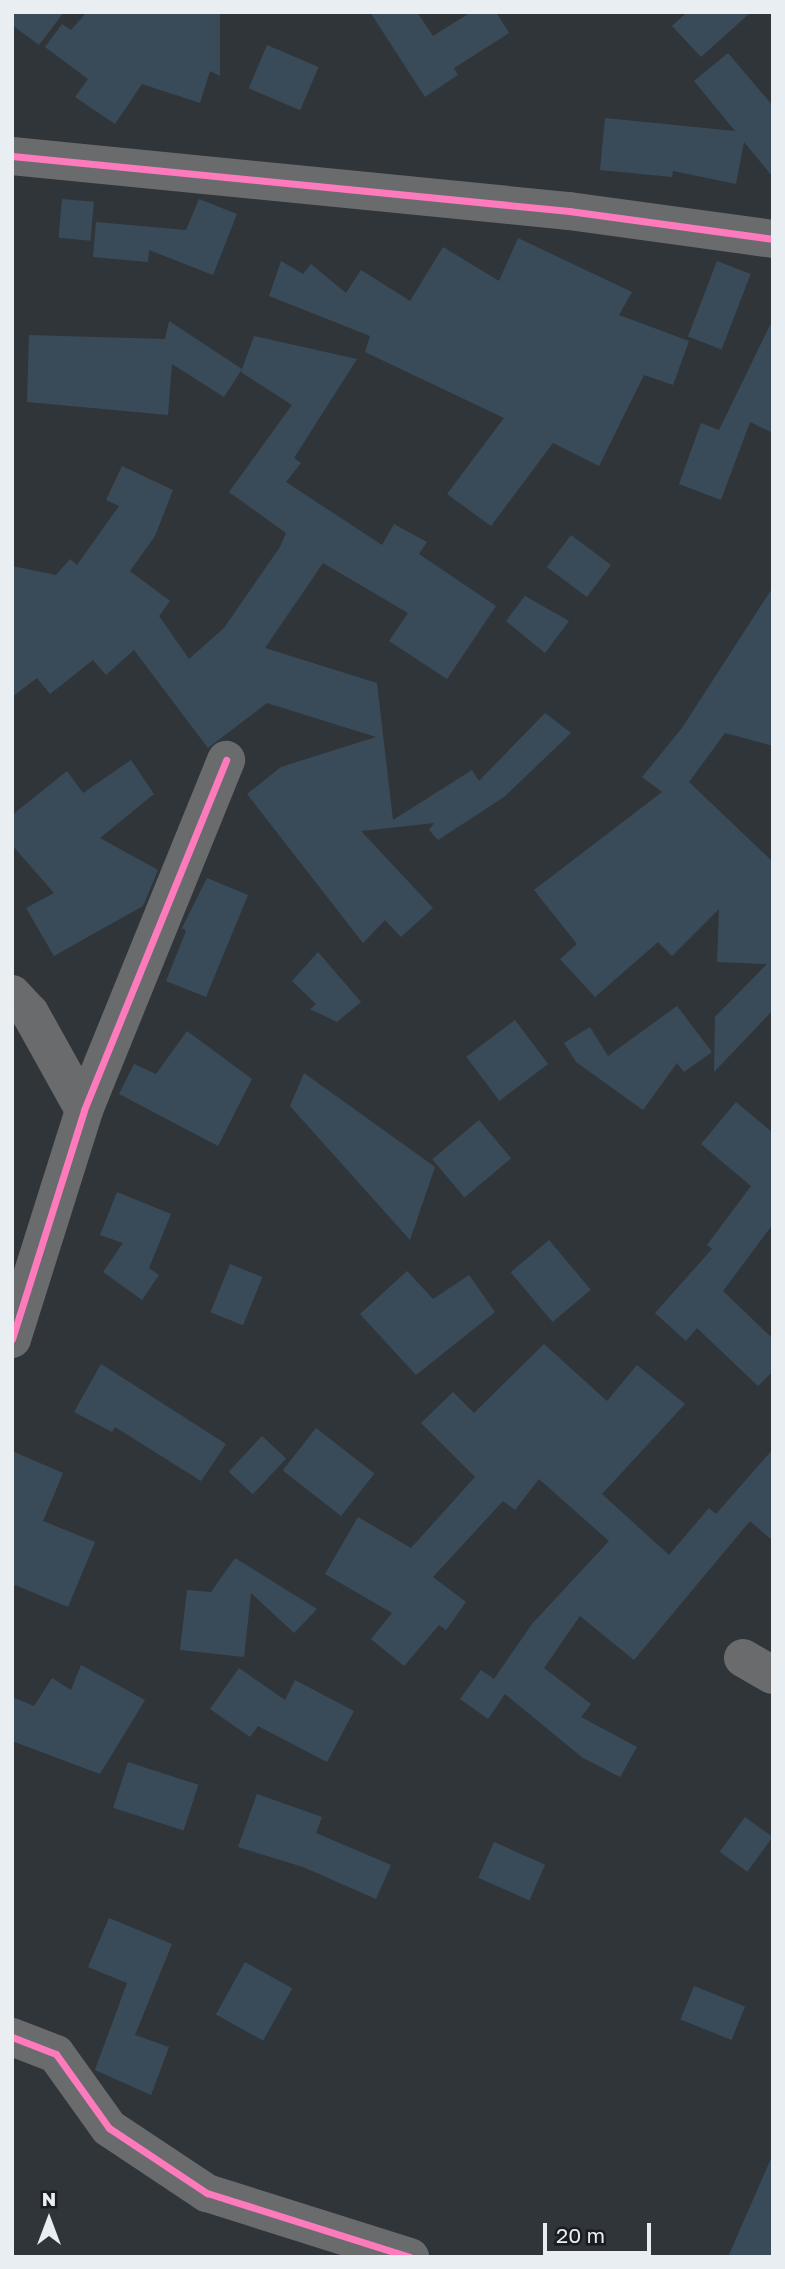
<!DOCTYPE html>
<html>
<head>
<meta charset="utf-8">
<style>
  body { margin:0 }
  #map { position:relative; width:785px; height:2269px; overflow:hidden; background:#30353a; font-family:"Golos Text",sans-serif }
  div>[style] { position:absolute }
  .building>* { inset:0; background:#394b59; transform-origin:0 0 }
  .minor>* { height:38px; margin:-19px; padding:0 19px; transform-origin:19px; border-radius:19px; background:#6a6b6d }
  .cycleway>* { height:7px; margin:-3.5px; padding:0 3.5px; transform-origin:3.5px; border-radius:3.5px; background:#fd7abc }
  span { translate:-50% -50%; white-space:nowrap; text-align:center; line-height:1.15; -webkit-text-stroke:5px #191c20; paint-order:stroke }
  .frame { position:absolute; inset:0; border:14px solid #e8eef2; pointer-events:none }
  .north { position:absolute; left:14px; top:2185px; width:70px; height:70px; -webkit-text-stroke:5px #191c20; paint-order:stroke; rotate:0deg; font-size:19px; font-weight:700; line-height:28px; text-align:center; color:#e8eef2 }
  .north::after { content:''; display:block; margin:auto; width:24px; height:32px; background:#e8eef2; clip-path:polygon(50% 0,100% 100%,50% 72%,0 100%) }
  .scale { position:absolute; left:543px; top:2223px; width:108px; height:32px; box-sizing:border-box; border:4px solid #e8eef2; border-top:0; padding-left:9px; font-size:21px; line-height:24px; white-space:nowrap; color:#e8eef2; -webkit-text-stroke:5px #191c20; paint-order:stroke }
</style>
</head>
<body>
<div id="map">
  <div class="building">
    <i style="clip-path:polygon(12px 12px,64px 12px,39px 45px,12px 25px)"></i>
    <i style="clip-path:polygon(87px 12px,220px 12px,220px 76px,210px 71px,200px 103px,142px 84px,115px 124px,75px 97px,88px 79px,45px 47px,62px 24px,71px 30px)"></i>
    <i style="clip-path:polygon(370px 12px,417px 12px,433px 36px,471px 12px,496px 12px,509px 33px,454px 68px,458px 75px,425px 97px)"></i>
    <i style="clip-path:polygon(687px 12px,751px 12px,701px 57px,672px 26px)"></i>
    <i style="left:267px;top:45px;width:56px;height:47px;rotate:23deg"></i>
    <i style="clip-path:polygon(728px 53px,773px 106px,773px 177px,744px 142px,736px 184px,673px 171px,672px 177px,600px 170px,605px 118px,735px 131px,694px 81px)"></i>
    <i style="left:62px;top:199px;width:32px;height:39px;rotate:5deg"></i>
    <i style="clip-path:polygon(199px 199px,237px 214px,213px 275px,149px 250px,148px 262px,93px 257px,96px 222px,186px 230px)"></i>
    <i style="clip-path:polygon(518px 238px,632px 292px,619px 315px,689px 341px,673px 385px,644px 375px,599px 466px,553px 443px,491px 526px,447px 494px,504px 418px,365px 352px,370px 336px,269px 296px,281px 261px,303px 274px,311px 264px,346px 293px,361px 270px,410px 301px,443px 247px,499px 281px)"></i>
    <i style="left:717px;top:261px;width:36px;height:81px;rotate:21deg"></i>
    <i style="clip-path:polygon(773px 319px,773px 433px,750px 422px,721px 500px,679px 484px,701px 423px,719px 430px)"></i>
    <i style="clip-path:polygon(169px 321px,242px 369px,224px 397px,172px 364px,168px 415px,27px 402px,29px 335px,165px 339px)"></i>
    <i style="clip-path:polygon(254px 336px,357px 359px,294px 458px,301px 463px,286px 482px,382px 545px,394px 524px,427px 542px,419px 554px,496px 606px,447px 679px,389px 641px,408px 613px,323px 563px,265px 648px,377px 683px,393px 820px,472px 770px,479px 781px,545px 713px,571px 733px,504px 797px,438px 840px,429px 830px,434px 823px,361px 831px,433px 908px,401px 937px,385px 920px,363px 943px,247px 794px,281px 767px,376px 737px,267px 703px,208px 748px,134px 650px,106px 675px,93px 660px,50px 694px,37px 678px,12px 697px,12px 566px,56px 575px,70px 559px,77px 565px,119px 506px,106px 500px,122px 466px,173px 490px,155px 536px,130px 571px,170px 601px,159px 616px,189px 659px,224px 628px,280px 547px,286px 533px,229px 492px,292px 405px,241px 372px)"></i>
    <i style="left:571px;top:535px;width:50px;height:40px;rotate:37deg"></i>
    <i style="clip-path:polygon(773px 587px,773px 746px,725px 733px,689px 782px,773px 862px,773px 1010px,714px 1072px,715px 1017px,767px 964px,717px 962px,719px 909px,672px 956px,658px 942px,595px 997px,560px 959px,577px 944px,534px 890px,662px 792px,642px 777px,682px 728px)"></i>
    <i style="clip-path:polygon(525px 596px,569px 621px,545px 653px,506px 621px)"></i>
    <i style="clip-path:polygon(131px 760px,154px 794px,100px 838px,158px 870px,143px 906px,54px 956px,26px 908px,54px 893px,12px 845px,12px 815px,67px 771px,83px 793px)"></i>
    <i style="clip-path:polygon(207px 878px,248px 895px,206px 997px,166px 981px,186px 931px,182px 928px)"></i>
    <i style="clip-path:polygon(318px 952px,361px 1002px,337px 1022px,310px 1009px,316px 1004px,292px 981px)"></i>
    <i style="clip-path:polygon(677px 1006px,712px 1052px,684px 1072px,677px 1063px,643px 1110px,576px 1062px,564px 1043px,590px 1027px,608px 1056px)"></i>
    <i style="left:515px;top:1020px;width:55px;height:61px;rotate:53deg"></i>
    <i style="clip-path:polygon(187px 1031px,252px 1079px,218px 1146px,119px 1094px,134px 1064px,156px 1074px)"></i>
    <i style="clip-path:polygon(304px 1073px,435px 1167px,410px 1240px,290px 1106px)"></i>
    <i style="clip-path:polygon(736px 1102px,773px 1133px,773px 1224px,723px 1291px,773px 1339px,773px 1371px,758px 1386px,697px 1328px,686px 1341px,655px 1313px,712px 1249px,707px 1245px,751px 1186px,701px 1144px)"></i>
    <i style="left:479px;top:1120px;width:50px;height:61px;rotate:50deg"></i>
    <i style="clip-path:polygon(117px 1192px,171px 1214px,149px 1268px,159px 1275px,142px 1300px,103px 1272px,123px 1243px,100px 1235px)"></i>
    <i style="left:549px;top:1240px;width:65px;height:50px;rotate:50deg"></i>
    <i style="left:230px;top:1264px;width:35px;height:52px;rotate:22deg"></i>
    <i style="clip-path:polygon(407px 1271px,433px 1299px,469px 1275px,495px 1312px,416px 1375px,360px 1314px)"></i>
    <i style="clip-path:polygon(544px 1344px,607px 1401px,637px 1365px,685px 1404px,602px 1494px,669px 1555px,709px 1508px,716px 1514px,773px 1449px,773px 1541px,750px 1521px,634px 1660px,580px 1616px,544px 1668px,591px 1704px,581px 1717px,637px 1747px,620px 1777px,583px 1758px,505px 1694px,488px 1719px,460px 1699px,481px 1670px,494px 1679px,532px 1624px,609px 1541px,539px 1479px,515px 1510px,503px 1501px,433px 1577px,466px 1602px,446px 1630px,439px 1625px,404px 1666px,371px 1639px,392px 1613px,325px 1574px,358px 1517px,411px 1548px,475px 1477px,421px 1423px,453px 1392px,474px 1413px)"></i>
    <i style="clip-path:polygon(101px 1364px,226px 1444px,201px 1481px,115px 1427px,112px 1432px,74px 1412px)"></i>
    <i style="left:316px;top:1428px;width:74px;height:54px;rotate:38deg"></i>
    <i style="left:262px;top:1436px;width:33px;height:49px;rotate:43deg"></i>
    <i style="clip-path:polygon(12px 1451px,63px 1473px,43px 1521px,95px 1542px,68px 1607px,15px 1585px,12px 1592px)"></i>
    <i style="clip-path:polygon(235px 1558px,317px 1609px,294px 1633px,251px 1593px,244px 1657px,180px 1650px,187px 1590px,211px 1592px)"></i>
    <i style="clip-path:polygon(81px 1665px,145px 1700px,100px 1774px,12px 1741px,12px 1697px,34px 1706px,52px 1678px,71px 1690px)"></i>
    <i style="clip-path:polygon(239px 1668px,285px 1700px,295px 1680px,354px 1711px,327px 1762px,258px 1726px,250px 1737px,210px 1709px)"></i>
    <i style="left:128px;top:1762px;width:74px;height:48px;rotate:18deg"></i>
    <i style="clip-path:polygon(257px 1794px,322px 1817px,316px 1833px,391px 1865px,376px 1899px,303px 1867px,238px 1847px)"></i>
    <i style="left:745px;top:1817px;width:34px;height:43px;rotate:36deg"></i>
    <i style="left:494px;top:1842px;width:56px;height:39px;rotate:24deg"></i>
    <i style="clip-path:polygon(109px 1918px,172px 1944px,135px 2035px,169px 2047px,151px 2095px,95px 2070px,127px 1983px,88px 1967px)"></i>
    <i style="left:245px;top:1962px;width:54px;height:60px;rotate:29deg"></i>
    <i style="left:694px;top:1986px;width:55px;height:36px;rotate:22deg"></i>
    <i style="clip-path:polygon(773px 2154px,773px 2257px,728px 2257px)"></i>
  </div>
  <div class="minor">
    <i style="left:12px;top:156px;width:560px;rotate:5.64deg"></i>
    <i style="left:569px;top:211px;width:206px;rotate:7.8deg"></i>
    <i style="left:12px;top:994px;width:26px;rotate:47deg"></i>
    <i style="left:30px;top:1013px;width:111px;rotate:60.9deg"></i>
    <i style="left:12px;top:1339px;width:240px;rotate:-72.5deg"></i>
    <i style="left:84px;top:1110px;width:378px;rotate:-67.9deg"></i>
    <i style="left:743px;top:1658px;width:34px;rotate:30deg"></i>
    <i style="left:12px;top:2037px;width:47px;rotate:21.1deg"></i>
    <i style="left:56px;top:2054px;width:91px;rotate:54.4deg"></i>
    <i style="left:109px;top:2128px;width:118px;rotate:33.6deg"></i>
    <i style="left:207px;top:2193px;width:213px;rotate:17.5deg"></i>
  </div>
  <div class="cycleway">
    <i style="left:12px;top:156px;width:560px;rotate:5.64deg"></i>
    <i style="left:569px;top:211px;width:206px;rotate:7.8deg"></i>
    <i style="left:12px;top:1339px;width:240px;rotate:-72.5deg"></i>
    <i style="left:84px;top:1110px;width:378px;rotate:-67.9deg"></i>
    <i style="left:12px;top:2037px;width:47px;rotate:21.1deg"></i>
    <i style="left:56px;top:2054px;width:91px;rotate:54.4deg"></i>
    <i style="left:109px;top:2128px;width:118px;rotate:33.6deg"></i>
    <i style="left:207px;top:2193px;width:213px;rotate:17.5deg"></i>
  </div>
  <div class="frame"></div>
  <div class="north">N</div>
  <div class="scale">20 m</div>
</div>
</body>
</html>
